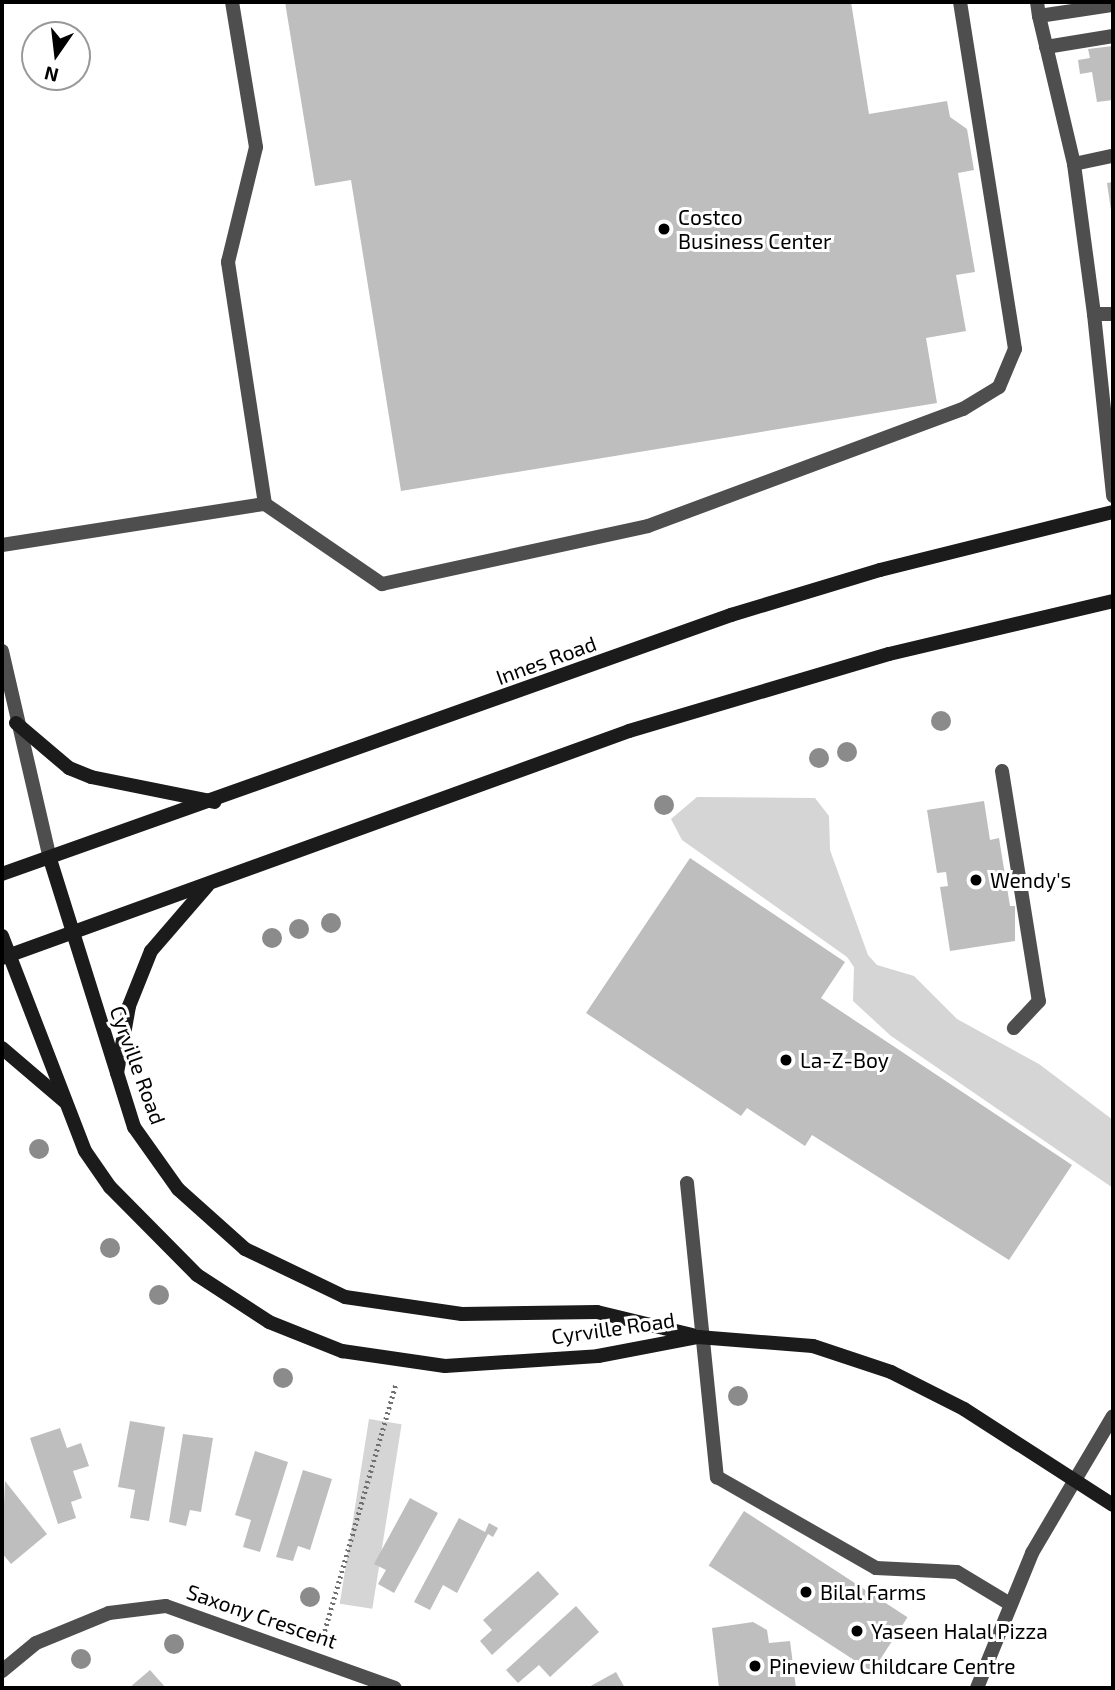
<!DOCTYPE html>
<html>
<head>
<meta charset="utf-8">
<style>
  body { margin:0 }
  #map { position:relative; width:1115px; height:1690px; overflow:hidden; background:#fff; font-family:"Exo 2",sans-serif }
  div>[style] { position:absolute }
  .green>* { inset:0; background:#d5d5d5; transform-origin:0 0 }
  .building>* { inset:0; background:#bebebe; transform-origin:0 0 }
  .path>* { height:4.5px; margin-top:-2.25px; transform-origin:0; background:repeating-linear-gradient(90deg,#707070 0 2px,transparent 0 5.5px) }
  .lane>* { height:14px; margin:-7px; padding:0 7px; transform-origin:7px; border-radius:7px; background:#4e4e4e }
  .street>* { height:14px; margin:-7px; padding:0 7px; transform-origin:7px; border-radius:7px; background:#4e4e4e }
  .secondary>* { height:14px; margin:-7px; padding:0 7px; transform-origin:7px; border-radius:7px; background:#1b1b1b }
  .trees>* { width:20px; height:20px; margin:-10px; border-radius:50%; background:#8b8b8b }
  .dots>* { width:19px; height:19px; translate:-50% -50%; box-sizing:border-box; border:4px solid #fff; border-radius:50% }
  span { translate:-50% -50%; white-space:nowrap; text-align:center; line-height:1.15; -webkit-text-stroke:6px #fff; paint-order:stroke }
  .poi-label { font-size:21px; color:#000 }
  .left { translate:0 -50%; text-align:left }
  .street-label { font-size:21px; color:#000 }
  .frame { position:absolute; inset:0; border:4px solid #000; pointer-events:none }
  .north { position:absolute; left:21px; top:21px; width:70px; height:70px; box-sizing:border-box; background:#fff; border:2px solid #999; border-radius:50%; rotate:194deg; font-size:19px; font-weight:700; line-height:28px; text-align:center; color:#000 }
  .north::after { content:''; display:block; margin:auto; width:24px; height:32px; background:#000; clip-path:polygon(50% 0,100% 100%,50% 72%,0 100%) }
</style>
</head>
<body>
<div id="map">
  <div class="green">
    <i style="clip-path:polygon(697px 797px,815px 798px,829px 816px,830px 850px,868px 955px,877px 965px,914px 976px,957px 1019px,1039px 1064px,1113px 1120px,1113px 1188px,891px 1036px,853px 1001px,854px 967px,847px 957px,682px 840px,671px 819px)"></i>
    <i style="left:369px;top:1419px;width:33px;height:187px;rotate:9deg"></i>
  </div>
  <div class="building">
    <i style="clip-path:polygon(285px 2px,851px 2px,869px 114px,947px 101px,950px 117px,967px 129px,974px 170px,958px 173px,975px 272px,956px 275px,966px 331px,926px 338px,937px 403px,401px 491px,351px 180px,315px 186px)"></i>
    <i style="clip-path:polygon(1113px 46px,1113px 100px,1097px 102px,1092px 72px,1080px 74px,1078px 60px,1090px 58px,1088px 49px)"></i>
    <i style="clip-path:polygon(1113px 182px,1113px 217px,1112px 217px,1107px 183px)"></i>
    <i style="clip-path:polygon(984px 801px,990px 840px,999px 838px,1010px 906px,1015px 906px,1015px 941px,950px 951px,940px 887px,948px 886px,946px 872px,937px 873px,927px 810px)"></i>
    <i style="clip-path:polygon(690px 858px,845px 962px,821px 998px,1072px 1165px,1009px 1260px,812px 1135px,805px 1146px,747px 1108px,741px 1116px,586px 1013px)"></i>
    <i style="clip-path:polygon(130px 1421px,165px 1427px,149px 1521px,130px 1518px,135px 1490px,118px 1487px)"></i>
    <i style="clip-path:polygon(60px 1428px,67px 1448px,81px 1443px,89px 1466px,73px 1471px,82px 1498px,71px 1502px,76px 1518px,58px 1524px,30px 1438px)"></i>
    <i style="clip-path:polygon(183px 1434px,213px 1438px,201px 1512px,190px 1510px,186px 1526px,169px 1522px)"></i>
    <i style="clip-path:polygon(255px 1451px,288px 1462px,260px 1552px,243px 1547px,251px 1520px,235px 1515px)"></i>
    <i style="clip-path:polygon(303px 1470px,332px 1479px,310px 1550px,298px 1546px,293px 1561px,276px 1557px)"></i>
    <i style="clip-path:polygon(5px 1481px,47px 1534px,11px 1564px,2px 1553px)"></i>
    <i style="clip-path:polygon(410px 1498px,438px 1513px,394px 1593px,378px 1584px,386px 1570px,374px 1564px)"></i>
    <i style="left:744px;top:1511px;width:195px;height:65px;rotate:33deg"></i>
    <i style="clip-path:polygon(459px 1518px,485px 1532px,489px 1523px,498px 1528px,493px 1537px,488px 1534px,457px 1593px,443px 1585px,430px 1610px,414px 1602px)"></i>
    <i style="clip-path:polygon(538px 1571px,559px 1594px,492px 1655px,480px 1641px,492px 1630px,483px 1620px)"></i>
    <i style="clip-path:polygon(576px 1606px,599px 1632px,550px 1677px,539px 1665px,518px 1683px,506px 1670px)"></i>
    <i style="clip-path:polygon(753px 1622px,767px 1630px,769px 1643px,790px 1641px,796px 1688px,719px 1688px,712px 1628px)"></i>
    <i style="clip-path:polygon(150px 1670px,166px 1688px,129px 1688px)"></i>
    <i style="clip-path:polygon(616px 1672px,625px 1688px,587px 1688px)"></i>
  </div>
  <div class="path">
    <i style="left:323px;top:1636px;width:263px;rotate:-73.9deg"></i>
  </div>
  <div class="lane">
    <i style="left:1037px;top:2px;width:14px;rotate:82deg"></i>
    <i style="left:1046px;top:47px;width:68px;rotate:-9.3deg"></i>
    <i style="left:1074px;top:164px;width:152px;rotate:-103.3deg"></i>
    <i style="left:1039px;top:16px;width:75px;rotate:-8.5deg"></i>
    <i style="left:1094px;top:314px;width:151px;rotate:-97.6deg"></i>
    <i style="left:1074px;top:164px;width:40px;rotate:-12deg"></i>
    <i style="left:1113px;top:314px;width:19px;rotate:180deg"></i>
    <i style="left:1094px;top:314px;width:183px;rotate:84deg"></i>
    <i style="left:265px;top:504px;width:142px;rotate:34.4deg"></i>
    <i style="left:382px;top:584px;width:272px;rotate:-12.3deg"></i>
    <i style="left:648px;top:526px;width:336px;rotate:-20.4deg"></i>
    <i style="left:963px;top:409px;width:42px;rotate:-31.4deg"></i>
    <i style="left:999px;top:387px;width:41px;rotate:-67.2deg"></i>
    <i style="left:1015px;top:349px;width:351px;rotate:-99deg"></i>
    <i style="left:2px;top:545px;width:266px;rotate:-8.9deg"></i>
    <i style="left:265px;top:504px;width:245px;rotate:-98.7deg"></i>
    <i style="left:228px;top:262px;width:118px;rotate:-76.3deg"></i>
    <i style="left:256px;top:147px;width:147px;rotate:-99.4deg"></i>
    <i style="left:1002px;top:771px;width:233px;rotate:80.9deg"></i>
    <i style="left:1039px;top:1001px;width:37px;rotate:133deg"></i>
    <i style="left:687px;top:1183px;width:296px;rotate:84.2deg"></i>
    <i style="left:717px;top:1477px;width:183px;rotate:29.8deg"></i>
    <i style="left:876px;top:1568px;width:81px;rotate:2.8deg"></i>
    <i style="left:957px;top:1572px;width:62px;rotate:31.1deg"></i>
    <i style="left:1075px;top:1480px;width:74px;rotate:-59.3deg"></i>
  </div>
  <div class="street">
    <i style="left:2px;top:651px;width:213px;rotate:77deg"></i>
    <i style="left:2px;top:1671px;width:44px;rotate:-39.5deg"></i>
    <i style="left:36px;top:1643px;width:79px;rotate:-22.3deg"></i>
    <i style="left:109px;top:1613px;width:57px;rotate:-7deg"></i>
    <i style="left:166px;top:1606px;width:243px;rotate:19.7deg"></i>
    <i style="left:977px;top:1688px;width:146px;rotate:-67.8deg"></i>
    <i style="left:1032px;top:1553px;width:85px;rotate:-59.5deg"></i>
  </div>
  <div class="secondary">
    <i style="left:16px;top:723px;width:70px;rotate:40.3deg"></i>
    <i style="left:69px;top:768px;width:24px;rotate:22deg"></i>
    <i style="left:91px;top:777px;width:126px;rotate:11.4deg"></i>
    <i style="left:50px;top:859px;width:281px;rotate:72.6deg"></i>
    <i style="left:134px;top:1127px;width:76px;rotate:54.6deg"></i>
    <i style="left:178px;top:1189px;width:90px;rotate:41.8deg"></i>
    <i style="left:245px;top:1249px;width:111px;rotate:25.6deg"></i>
    <i style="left:345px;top:1297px;width:118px;rotate:8.3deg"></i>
    <i style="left:462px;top:1314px;width:135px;rotate:-0.8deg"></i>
    <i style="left:597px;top:1312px;width:98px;rotate:13.6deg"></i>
    <i style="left:2px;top:874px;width:774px;rotate:-19.56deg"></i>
    <i style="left:731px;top:615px;width:156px;rotate:-16.8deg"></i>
    <i style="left:880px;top:570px;width:240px;rotate:-14deg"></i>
    <i style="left:2px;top:936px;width:230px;rotate:68.9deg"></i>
    <i style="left:85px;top:1151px;width:44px;rotate:55.2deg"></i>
    <i style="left:110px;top:1187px;width:124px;rotate:45.3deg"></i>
    <i style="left:197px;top:1275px;width:86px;rotate:33.1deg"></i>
    <i style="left:269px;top:1322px;width:79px;rotate:21.7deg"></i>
    <i style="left:342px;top:1351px;width:104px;rotate:8.3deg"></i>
    <i style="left:445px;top:1366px;width:153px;rotate:-3.7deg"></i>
    <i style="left:598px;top:1356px;width:102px;rotate:-10.8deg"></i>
    <i style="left:698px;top:1337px;width:115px;rotate:4.5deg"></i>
    <i style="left:813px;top:1346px;width:82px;rotate:18.4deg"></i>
    <i style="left:891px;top:1372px;width:82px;rotate:26.9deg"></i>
    <i style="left:964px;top:1409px;width:177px;rotate:32.8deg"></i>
    <i style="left:2px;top:958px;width:667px;rotate:-19.9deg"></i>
    <i style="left:629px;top:731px;width:271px;rotate:-16.5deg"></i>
    <i style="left:889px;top:654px;width:230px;rotate:-13.3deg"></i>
    <i style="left:2px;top:1048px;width:82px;rotate:40.5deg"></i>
    <i style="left:117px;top:1073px;width:68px;rotate:-79.8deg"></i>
    <i style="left:129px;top:1006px;width:59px;rotate:-68.2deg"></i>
    <i style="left:151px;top:951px;width:87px;rotate:-49.2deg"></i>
  </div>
  <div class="trees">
    <i style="left:941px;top:721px"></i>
    <i style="left:847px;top:752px"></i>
    <i style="left:819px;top:758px"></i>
    <i style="left:664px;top:805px"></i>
    <i style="left:331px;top:923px"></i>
    <i style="left:299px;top:929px"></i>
    <i style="left:272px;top:938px"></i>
    <i style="left:39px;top:1149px"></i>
    <i style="left:110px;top:1248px"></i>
    <i style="left:159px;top:1295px"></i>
    <i style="left:283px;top:1378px"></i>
    <i style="left:738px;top:1396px"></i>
    <i style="left:310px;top:1597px"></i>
    <i style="left:174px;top:1644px"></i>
    <i style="left:81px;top:1659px"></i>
  </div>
  <div class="dots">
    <i style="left:664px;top:229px;background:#000"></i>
    <i style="left:976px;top:880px;background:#000"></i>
    <i style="left:786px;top:1060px;background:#000"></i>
    <i style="left:806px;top:1592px;background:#000"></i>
    <i style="left:857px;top:1631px;background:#000"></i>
    <i style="left:755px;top:1666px;background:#000"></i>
  </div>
  <div class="poi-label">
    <span class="left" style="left:678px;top:229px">Costco<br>Business Center</span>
    <span class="left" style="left:990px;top:880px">Wendy's</span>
    <span class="left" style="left:800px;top:1060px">La-Z-Boy</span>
    <span class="left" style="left:820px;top:1592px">Bilal Farms</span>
    <span class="left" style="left:871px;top:1631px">Yaseen Halal Pizza</span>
    <span class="left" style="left:769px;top:1666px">Pineview Childcare Centre</span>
  </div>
  <div class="street-label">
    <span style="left:546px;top:660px;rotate:-20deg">Innes Road</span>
    <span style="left:138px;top:1065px;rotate:70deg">Cyrville Road</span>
    <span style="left:613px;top:1328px;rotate:-8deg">Cyrville Road</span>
    <span style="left:262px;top:1616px;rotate:19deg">Saxony Crescent</span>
  </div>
  <div class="frame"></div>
  <div class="north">N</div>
</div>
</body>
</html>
